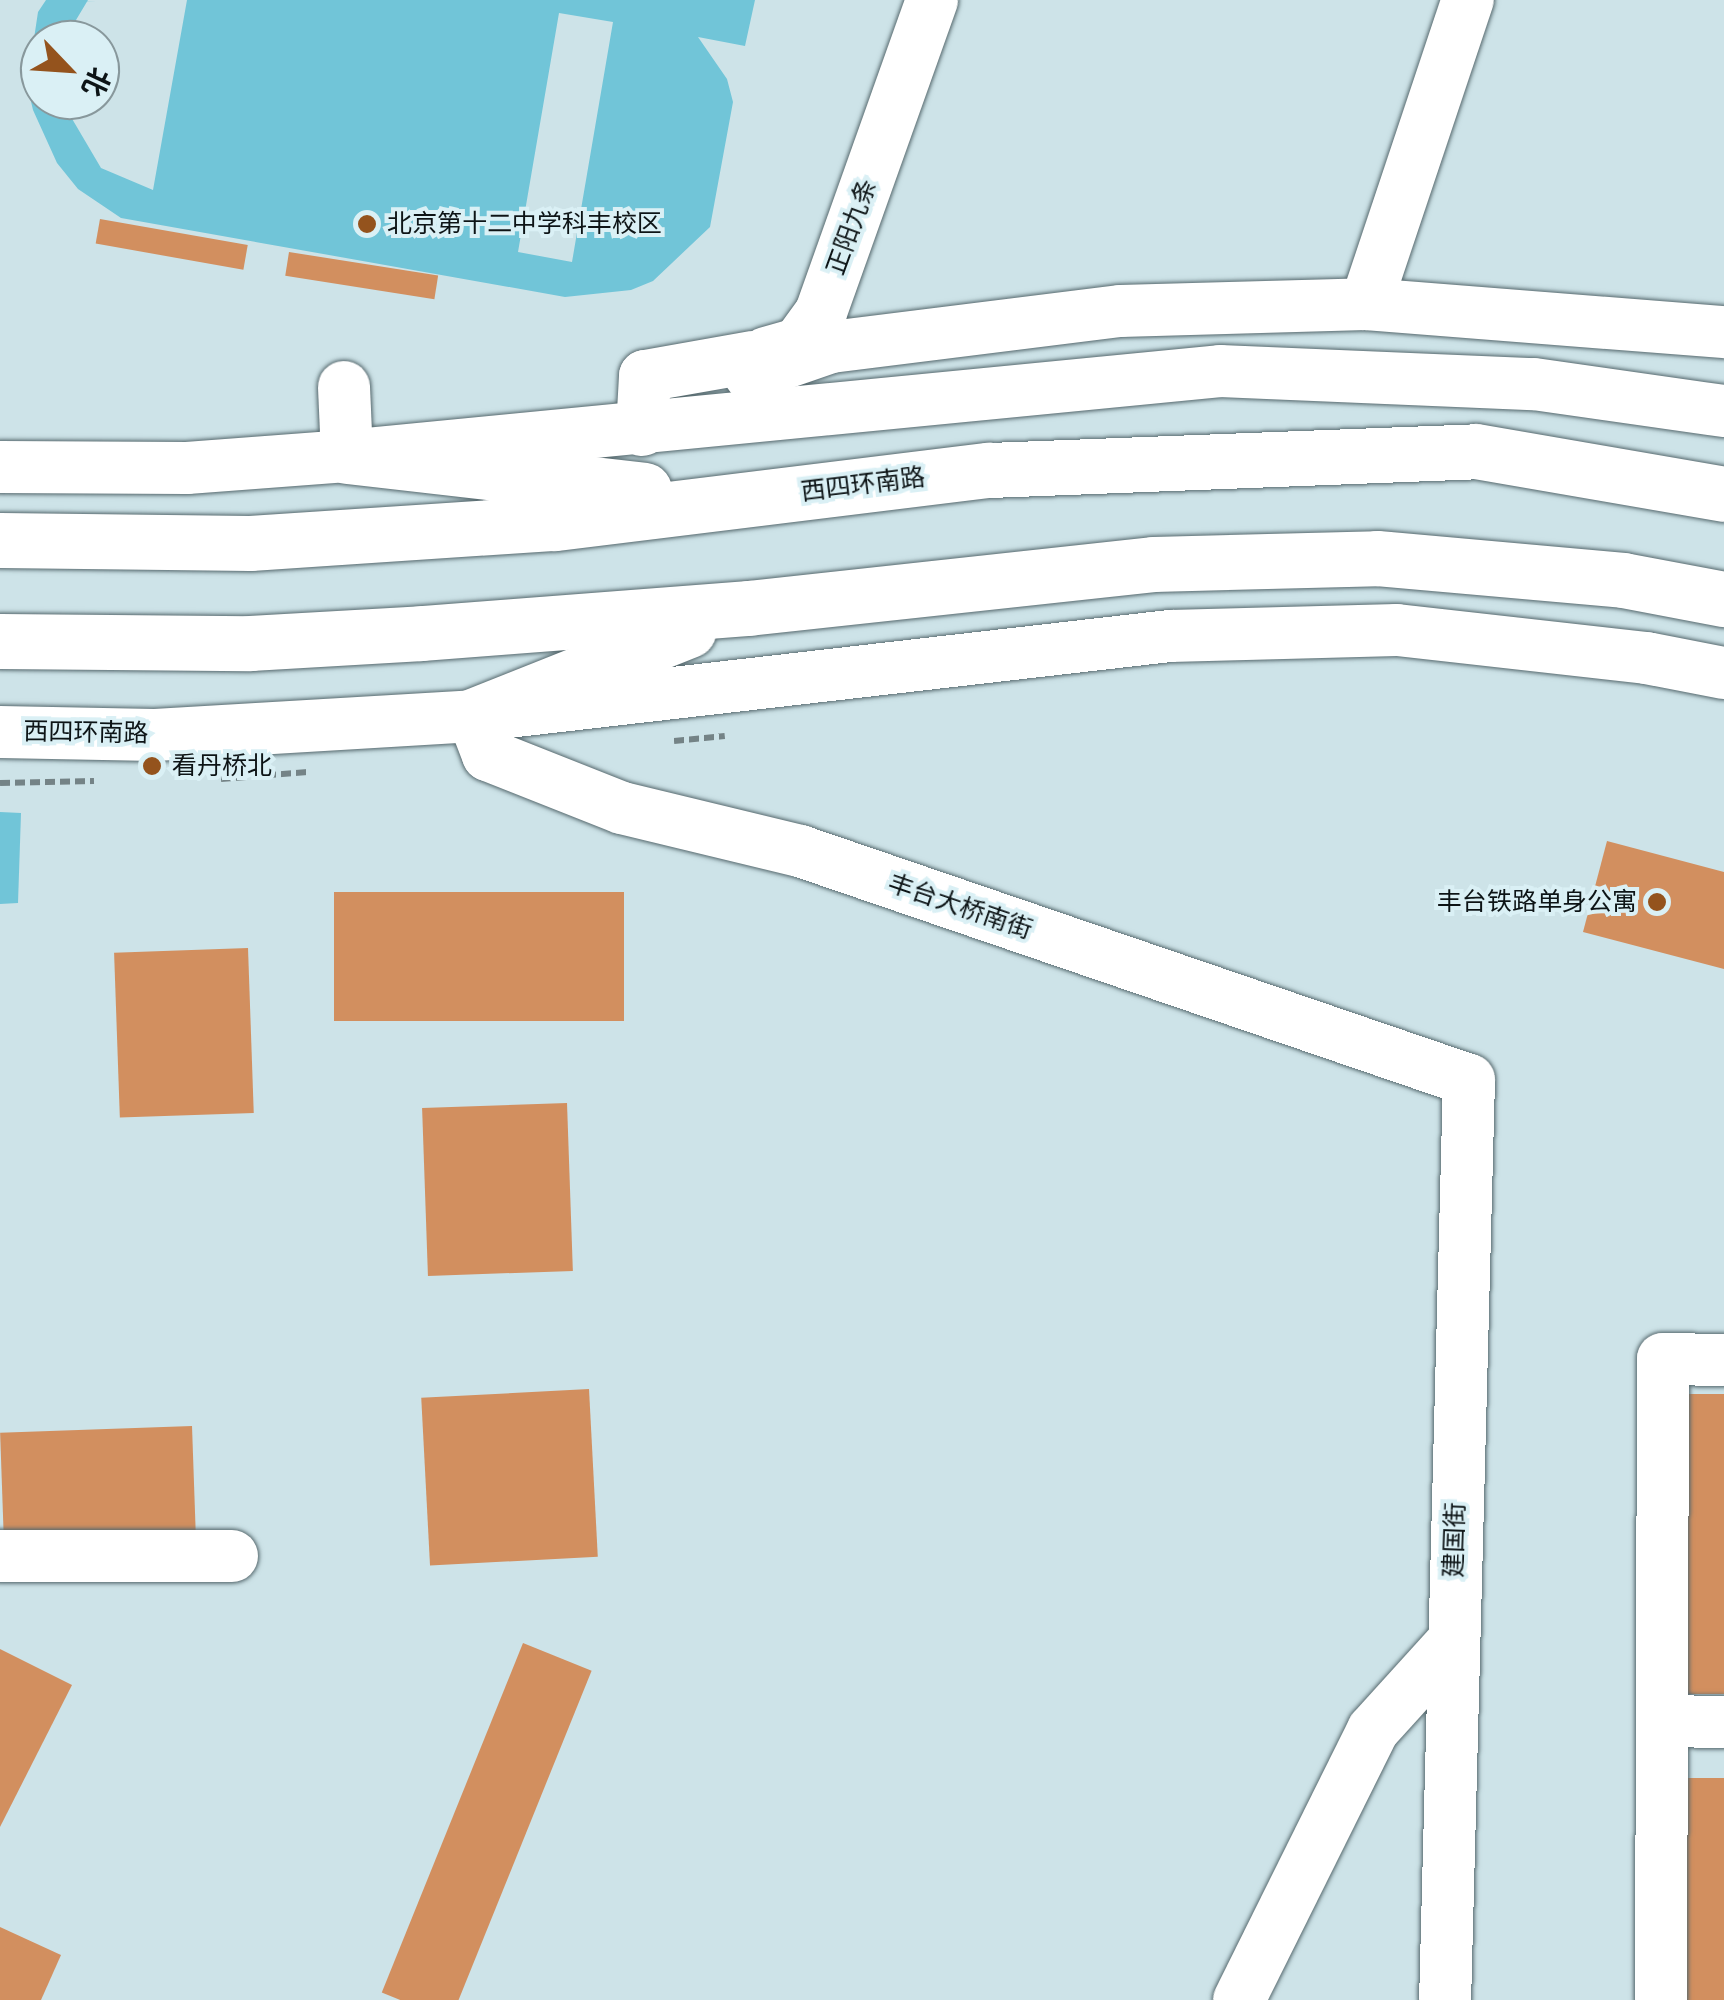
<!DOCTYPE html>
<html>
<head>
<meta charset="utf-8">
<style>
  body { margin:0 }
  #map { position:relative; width:1724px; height:2000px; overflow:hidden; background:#cde3e8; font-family:Signika,"Noto Sans SC",sans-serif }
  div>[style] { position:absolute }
  .green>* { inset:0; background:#71c5d8 }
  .building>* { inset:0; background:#d28f5f; transform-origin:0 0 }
  .path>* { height:6px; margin-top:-3px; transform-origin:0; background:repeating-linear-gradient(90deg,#748386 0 10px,transparent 0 15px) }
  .roads { filter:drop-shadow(0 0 2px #56696e) drop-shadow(0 0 2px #56696e) }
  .minor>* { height:52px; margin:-26px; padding:0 26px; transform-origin:26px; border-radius:26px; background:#fff }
  .highway>* { height:55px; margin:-27.5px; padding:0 27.5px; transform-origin:27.5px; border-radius:27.5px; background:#fff }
  .dots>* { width:28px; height:28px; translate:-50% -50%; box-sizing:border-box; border:5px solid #daf0f5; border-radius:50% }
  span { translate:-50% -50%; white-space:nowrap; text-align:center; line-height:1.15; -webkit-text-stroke:8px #daf0f5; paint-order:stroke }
  .poi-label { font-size:25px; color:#0d1416 }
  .left { translate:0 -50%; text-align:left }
  .right { translate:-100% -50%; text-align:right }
  .street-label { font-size:25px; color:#0d1416 }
  .north { position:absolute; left:20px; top:20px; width:100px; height:100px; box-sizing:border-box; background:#daf0f5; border:2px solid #88989c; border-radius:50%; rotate:115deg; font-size:28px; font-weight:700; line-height:40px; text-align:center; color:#0d1416 }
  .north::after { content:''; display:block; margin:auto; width:35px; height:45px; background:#94531d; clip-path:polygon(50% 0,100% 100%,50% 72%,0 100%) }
</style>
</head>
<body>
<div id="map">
  <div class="green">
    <i style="clip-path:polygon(evenodd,46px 0,88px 0,64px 40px,40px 40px,40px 100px,61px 100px,101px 168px,153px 190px,187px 0,755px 0,745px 46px,698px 37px,727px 79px,733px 102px,710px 227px,653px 281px,631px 290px,565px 297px,121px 218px,78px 189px,57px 163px,33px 110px,27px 85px,38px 12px,46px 0,559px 13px,613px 22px,572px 262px,518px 252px,559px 13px)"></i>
    <i style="clip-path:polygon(0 812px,21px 813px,18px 903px,0 904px)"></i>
  </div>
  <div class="building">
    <i style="left:100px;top:219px;width:150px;height:25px;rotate:10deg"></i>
    <i style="left:289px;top:252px;width:151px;height:24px;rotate:9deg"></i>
    <i style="clip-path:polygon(1607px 841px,1724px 872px,1724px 969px,1583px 932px)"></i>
    <i style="left:624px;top:892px;width:129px;height:290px;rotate:90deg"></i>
    <i style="left:248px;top:948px;width:165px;height:134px;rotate:88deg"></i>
    <i style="left:567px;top:1103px;width:168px;height:145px;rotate:88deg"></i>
    <i style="left:589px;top:1389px;width:168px;height:168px;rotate:87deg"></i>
    <i style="left:1676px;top:1394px;width:48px;height:300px"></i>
    <i style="left:192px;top:1426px;width:107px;height:192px;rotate:88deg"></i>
    <i style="left:523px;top:1643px;width:74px;height:377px;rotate:22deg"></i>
    <i style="clip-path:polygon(0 1649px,72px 1685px,0 1827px)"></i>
    <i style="left:1724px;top:1778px;width:222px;height:39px;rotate:90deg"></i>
    <i style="clip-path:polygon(0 1927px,61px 1955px,41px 2000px,0 2000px)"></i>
  </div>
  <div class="path">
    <i style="left:674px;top:741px;width:51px;rotate:-5.6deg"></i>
    <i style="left:221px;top:779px;width:87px;rotate:-4.6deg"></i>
    <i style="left:0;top:783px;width:94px;rotate:-1.2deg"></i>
  </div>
  <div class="roads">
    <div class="minor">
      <i style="left:1366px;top:304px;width:321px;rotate:-71.5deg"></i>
      <i style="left:766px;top:353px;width:33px;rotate:-16deg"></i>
      <i style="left:798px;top:344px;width:39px;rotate:-54deg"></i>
      <i style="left:821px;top:312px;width:331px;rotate:-70.4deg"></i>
      <i style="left:750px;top:375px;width:86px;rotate:-19.1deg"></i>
      <i style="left:831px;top:347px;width:291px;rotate:-7.1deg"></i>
      <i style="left:1120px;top:311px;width:246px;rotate:-1.6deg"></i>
      <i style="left:1366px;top:304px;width:359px;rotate:4.5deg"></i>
      <i style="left:344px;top:387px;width:69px;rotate:87.5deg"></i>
      <i style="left:642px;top:430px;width:54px;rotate:-86.8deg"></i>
      <i style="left:645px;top:376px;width:110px;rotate:-10deg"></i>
      <i style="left:0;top:467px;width:187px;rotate:0.3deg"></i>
      <i style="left:187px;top:468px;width:160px;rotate:-4.3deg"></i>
      <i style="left:347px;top:456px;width:877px;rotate:-5.56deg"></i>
      <i style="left:1220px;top:371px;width:314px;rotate:2.4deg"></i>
      <i style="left:1534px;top:384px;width:192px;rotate:8.1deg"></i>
      <i style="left:473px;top:716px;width:42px;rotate:69deg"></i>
      <i style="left:488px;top:755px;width:144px;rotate:21.6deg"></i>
      <i style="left:622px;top:808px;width:183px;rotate:13.6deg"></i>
      <i style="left:800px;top:851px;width:707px;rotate:18.9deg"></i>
      <i style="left:1469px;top:1080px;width:920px;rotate:91.49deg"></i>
      <i style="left:0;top:732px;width:155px;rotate:1.1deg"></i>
      <i style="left:155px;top:735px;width:319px;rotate:-3.4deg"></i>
      <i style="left:473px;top:716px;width:702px;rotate:-6.55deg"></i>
      <i style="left:1170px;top:636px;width:227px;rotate:-1.5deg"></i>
      <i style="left:1397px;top:630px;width:251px;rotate:6.4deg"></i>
      <i style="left:1646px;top:658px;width:79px;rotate:10.9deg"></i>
      <i style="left:0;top:1556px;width:232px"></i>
      <i style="left:1662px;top:1721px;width:62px;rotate:0.9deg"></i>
      <i style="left:1239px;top:2000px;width:301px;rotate:-63.6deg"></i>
      <i style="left:1373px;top:1730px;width:118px;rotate:-47.8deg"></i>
      <i style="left:1661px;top:2000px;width:641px;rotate:-89.82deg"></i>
      <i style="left:1663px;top:1359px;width:61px;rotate:0.9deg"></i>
    </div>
    <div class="highway">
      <i style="left:347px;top:456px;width:299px;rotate:6.5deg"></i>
      <i style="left:0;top:540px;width:250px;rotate:0.7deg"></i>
      <i style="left:250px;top:543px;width:306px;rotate:-3.8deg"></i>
      <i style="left:555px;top:523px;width:437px;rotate:-7deg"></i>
      <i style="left:989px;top:470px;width:487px;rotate:-2.2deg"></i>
      <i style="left:1476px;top:451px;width:252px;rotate:9.8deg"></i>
      <i style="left:0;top:641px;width:250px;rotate:0.5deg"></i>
      <i style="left:250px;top:643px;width:172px;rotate:-3.3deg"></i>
      <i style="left:422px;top:633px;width:327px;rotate:-4.4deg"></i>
      <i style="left:748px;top:608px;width:407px;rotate:-6.2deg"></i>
      <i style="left:1153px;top:564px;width:224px;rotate:-1.5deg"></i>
      <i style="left:1377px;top:558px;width:247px;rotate:5.1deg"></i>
      <i style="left:1623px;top:580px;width:103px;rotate:10.7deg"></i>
      <i style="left:473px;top:716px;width:232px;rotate:-21.7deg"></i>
    </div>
  </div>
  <div class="dots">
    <i style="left:367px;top:224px;background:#94531d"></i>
    <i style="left:152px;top:766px;background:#94531d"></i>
    <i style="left:1657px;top:902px;background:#94531d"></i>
  </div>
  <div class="poi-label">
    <span class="left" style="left:387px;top:224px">北京第十二中学科丰校区</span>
    <span class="left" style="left:172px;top:766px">看丹桥北</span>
    <span class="right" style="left:1637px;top:902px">丰台铁路单身公寓</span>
  </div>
  <div class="street-label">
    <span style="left:852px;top:227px;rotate:-70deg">正阳九条</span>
    <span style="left:863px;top:485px;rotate:-7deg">西四环南路</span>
    <span style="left:86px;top:733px;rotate:1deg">西四环南路</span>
    <span style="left:960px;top:907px;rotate:19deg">丰台大桥南街</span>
    <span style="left:1455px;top:1540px;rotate:-88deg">建国街</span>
  </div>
  <div class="north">北</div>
</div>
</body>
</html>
